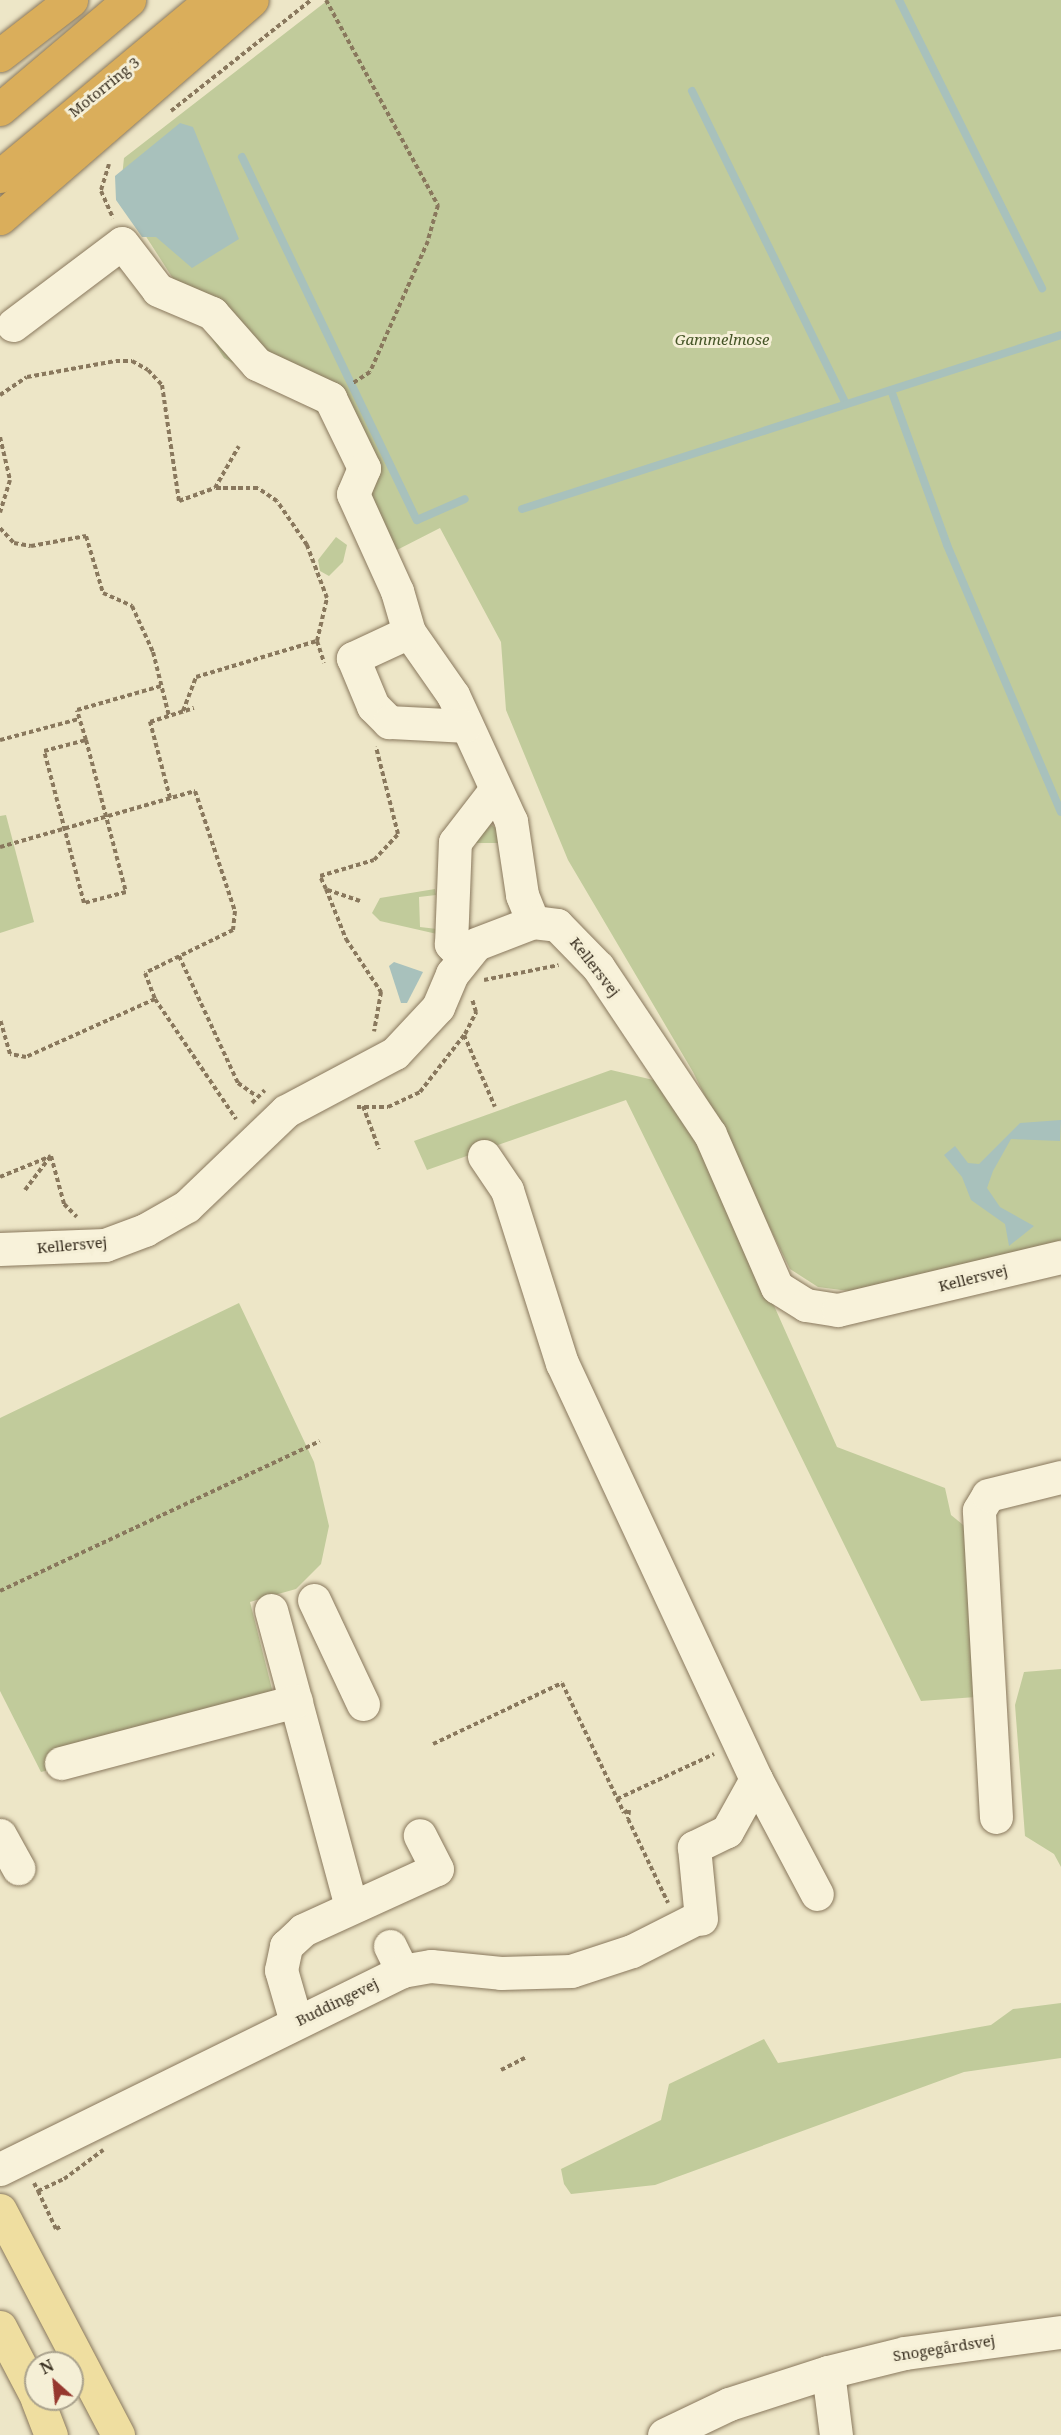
<!DOCTYPE html>
<html>
<head>
<meta charset="utf-8">
<style>
  body { margin:0 }
  #map { position:relative; width:1061px; height:2435px; overflow:hidden; background:#ede6c7; font-family:"Noto Serif",serif }
  div>[style] { position:absolute }
  .green>* { inset:0; background:#c1cb9b }
  .water>* { inset:0; background:#a8c1bc }
  .stream>* { height:8px; margin:-4px; padding:0 4px; transform-origin:4px; border-radius:4px; background:#a8c1bc }
  .path>* { height:4px; margin-top:-2px; transform-origin:0; background:repeating-linear-gradient(90deg,#89785d 0 4.5px,transparent 0 7.5px) }
  .roads { filter:drop-shadow(0 0 2px #89785d) drop-shadow(0 0 2px #89785d) }
  .minor>* { height:33px; margin:-16.5px; padding:0 16.5px; transform-origin:16.5px; border-radius:16.5px; background:#f8f2da }
  .major>* { height:33px; margin:-16.5px; padding:0 16.5px; transform-origin:16.5px; border-radius:16.5px; background:#efdea0 }
  .highway>* { height:33px; margin:-16.5px; padding:0 16.5px; transform-origin:16.5px; border-radius:16.5px; background:#daae5b }
  span { translate:-50% -50%; white-space:nowrap; text-align:center; line-height:1.15; -webkit-text-stroke:6px #f5efd6; paint-order:stroke }
  .street-label { font-size:15px; color:#392f20 }
  .park-label { font-size:15px; color:#455527; font-style:italic }
  .north { position:absolute; left:24px; top:2351px; width:60px; height:60px; box-sizing:border-box; background:#f5efd6; border:2px solid #aaa28d; border-radius:50%; rotate:333deg; font-size:16px; font-weight:700; line-height:24px; text-align:center; color:#392f20 }
  .north::after { content:''; display:block; margin:auto; width:21px; height:27px; background:#96382e; clip-path:polygon(50% 0,100% 100%,50% 72%,0 100%) }
</style>
</head>
<body>
<div id="map">
  <div class="green">
    <i style="clip-path:polygon(328px 0,1061px 0,1061px 1241px,849px 1291px,818px 1287px,790px 1269px,693px 1072px,568px 860px,506px 710px,501px 642px,440px 528px,391px 553px,321px 414px,224px 358px,120px 196px,124px 158px)"></i>
    <i style="clip-path:polygon(336px 537px,347px 545px,343px 562px,329px 576px,320px 571px,318px 560px)"></i>
    <i style="clip-path:polygon(6px 815px,34px 922px,0 933px,0 816px)"></i>
    <i style="clip-path:polygon(490px 824px,500px 831px,503px 843px,468px 843px)"></i>
    <i style="clip-path:polygon(435px 889px,436px 895px,419px 897px,420px 927px,437px 929px,437px 934px,380px 921px,372px 913px,380px 898px)"></i>
    <i style="clip-path:polygon(611px 1070px,662px 1082px,710px 1162px,837px 1447px,945px 1488px,951px 1515px,973px 1533px,976px 1697px,921px 1701px,626px 1100px,427px 1170px,414px 1141px)"></i>
    <i style="clip-path:polygon(239px 1303px,314px 1462px,329px 1526px,321px 1564px,296px 1589px,250px 1602px,278px 1713px,41px 1772px,0 1691px,0 1418px)"></i>
    <i style="clip-path:polygon(1061px 1669px,1061px 1867px,1054px 1854px,1025px 1836px,1015px 1705px,1024px 1672px)"></i>
    <i style="clip-path:polygon(1061px 2003px,1061px 2058px,964px 2072px,655px 2185px,571px 2194px,564px 2184px,561px 2169px,661px 2120px,669px 2084px,764px 2039px,778px 2063px,991px 2025px,1013px 2009px)"></i>
  </div>
  <div class="water">
    <i style="clip-path:polygon(180px 123px,193px 127px,239px 239px,192px 268px,156px 237px,142px 237px,116px 200px,115px 176px)"></i>
    <i style="clip-path:polygon(394px 962px,423px 972px,407px 1003px,401px 1003px,389px 966px)"></i>
    <i style="clip-path:polygon(1061px 1120px,1060px 1141px,1011px 1139px,993px 1171px,987px 1188px,1000px 1207px,1034px 1226px,1009px 1246px,1005px 1224px,971px 1200px,962px 1177px,944px 1155px,955px 1146px,968px 1163px,979px 1164px,1020px 1123px)"></i>
  </div>
  <div class="stream">
    <i style="left:899px;top:0;width:322px;rotate:63.6deg"></i>
    <i style="left:692px;top:91px;width:349px;rotate:63.8deg"></i>
    <i style="left:242px;top:157px;width:403px;rotate:64.3deg"></i>
    <i style="left:417px;top:520px;width:52px;rotate:-23.6deg"></i>
    <i style="left:891px;top:390px;width:165px;rotate:70.1deg"></i>
    <i style="left:947px;top:545px;width:290px;rotate:66.9deg"></i>
    <i style="left:522px;top:509px;width:566px;rotate:-17.89deg"></i>
  </div>
  <div class="path">
    <i style="left:326px;top:0;width:234px;rotate:61.4deg"></i>
    <i style="left:438px;top:205px;width:37px;rotate:106deg"></i>
    <i style="left:428px;top:241px;width:143px;rotate:113.9deg"></i>
    <i style="left:370px;top:372px;width:20px;rotate:147deg"></i>
    <i style="left:171px;top:111px;width:179px;rotate:-38.4deg"></i>
    <i style="left:109px;top:164px;width:28px;rotate:107deg"></i>
    <i style="left:101px;top:191px;width:30px;rotate:66deg"></i>
    <i style="left:0;top:395px;width:32px;rotate:-34deg"></i>
    <i style="left:27px;top:377px;width:90px;rotate:-10.2deg"></i>
    <i style="left:116px;top:361px;width:16px"></i>
    <i style="left:132px;top:361px;width:18px;rotate:29deg"></i>
    <i style="left:148px;top:370px;width:21px;rotate:47deg"></i>
    <i style="left:162px;top:385px;width:117px;rotate:81.7deg"></i>
    <i style="left:179px;top:501px;width:38px;rotate:-20deg"></i>
    <i style="left:215px;top:488px;width:48px;rotate:-60.3deg"></i>
    <i style="left:0;top:437px;width:44px;rotate:76.9deg"></i>
    <i style="left:10px;top:480px;width:34px;rotate:107deg"></i>
    <i style="left:0;top:528px;width:21px;rotate:47deg"></i>
    <i style="left:14px;top:543px;width:17px;rotate:10deg"></i>
    <i style="left:31px;top:546px;width:56px;rotate:-10.3deg"></i>
    <i style="left:86px;top:536px;width:59px;rotate:73.4deg"></i>
    <i style="left:103px;top:593px;width:32px;rotate:24deg"></i>
    <i style="left:132px;top:606px;width:51px;rotate:65.5deg"></i>
    <i style="left:153px;top:652px;width:66px;rotate:76deg"></i>
    <i style="left:317px;top:641px;width:23px;rotate:72deg"></i>
    <i style="left:183px;top:711px;width:36px;rotate:-69deg"></i>
    <i style="left:196px;top:677px;width:126px;rotate:-16.6deg"></i>
    <i style="left:317px;top:641px;width:44px;rotate:-76.9deg"></i>
    <i style="left:327px;top:598px;width:57px;rotate:-110.7deg"></i>
    <i style="left:307px;top:545px;width:53px;rotate:-124.3deg"></i>
    <i style="left:277px;top:501px;width:23px;rotate:-146deg"></i>
    <i style="left:258px;top:488px;width:43px;rotate:180deg"></i>
    <i style="left:0;top:740px;width:82px;rotate:-14.9deg"></i>
    <i style="left:86px;top:740px;width:157px;rotate:75.3deg"></i>
    <i style="left:126px;top:892px;width:43px;rotate:165.3deg"></i>
    <i style="left:84px;top:903px;width:157px;rotate:-104.7deg"></i>
    <i style="left:44px;top:751px;width:43px;rotate:-14.7deg"></i>
    <i style="left:86px;top:740px;width:31px;rotate:-107deg"></i>
    <i style="left:77px;top:710px;width:87px;rotate:-15.9deg"></i>
    <i style="left:170px;top:798px;width:79px;rotate:-104.7deg"></i>
    <i style="left:150px;top:722px;width:46px;rotate:-17.7deg"></i>
    <i style="left:0;top:847px;width:203px;rotate:-16deg"></i>
    <i style="left:195px;top:791px;width:126px;rotate:71.6deg"></i>
    <i style="left:235px;top:911px;width:19px;rotate:96deg"></i>
    <i style="left:233px;top:930px;width:98px;rotate:154deg"></i>
    <i style="left:145px;top:973px;width:28px;rotate:69deg"></i>
    <i style="left:155px;top:999px;width:141px;rotate:155.8deg"></i>
    <i style="left:26px;top:1057px;width:16px;rotate:-169deg"></i>
    <i style="left:10px;top:1054px;width:37px;rotate:-106deg"></i>
    <i style="left:326px;top:889px;width:14px;rotate:-115deg"></i>
    <i style="left:320px;top:876px;width:56px;rotate:-16.5deg"></i>
    <i style="left:374px;top:860px;width:35px;rotate:-47deg"></i>
    <i style="left:398px;top:834px;width:90px;rotate:-104.2deg"></i>
    <i style="left:360px;top:901px;width:36px;rotate:-161deg"></i>
    <i style="left:326px;top:889px;width:54px;rotate:68.2deg"></i>
    <i style="left:346px;top:939px;width:64px;rotate:56.6deg"></i>
    <i style="left:381px;top:992px;width:40px;rotate:100deg"></i>
    <i style="left:179px;top:956px;width:140px;rotate:65.1deg"></i>
    <i style="left:238px;top:1083px;width:21px;rotate:35deg"></i>
    <i style="left:484px;top:980px;width:76px;rotate:-11.3deg"></i>
    <i style="left:155px;top:999px;width:145px;rotate:56deg"></i>
    <i style="left:464px;top:1035px;width:78px;rotate:66.7deg"></i>
    <i style="left:252px;top:1103px;width:18px;rotate:-45deg"></i>
    <i style="left:363px;top:1106px;width:46px;rotate:69.6deg"></i>
    <i style="left:357px;top:1107px;width:31px"></i>
    <i style="left:388px;top:1107px;width:35px;rotate:-25deg"></i>
    <i style="left:420px;top:1092px;width:73px;rotate:-52.2deg"></i>
    <i style="left:465px;top:1034px;width:25px;rotate:-63deg"></i>
    <i style="left:476px;top:1012px;width:14px;rotate:-107deg"></i>
    <i style="left:0;top:1177px;width:55px;rotate:-22.4deg"></i>
    <i style="left:51px;top:1156px;width:50px;rotate:74.8deg"></i>
    <i style="left:64px;top:1204px;width:18px;rotate:45deg"></i>
    <i style="left:25px;top:1190px;width:41px;rotate:-52.9deg"></i>
    <i style="left:0;top:1591px;width:353px;rotate:-25.1deg"></i>
    <i style="left:433px;top:1744px;width:143px;rotate:-25.3deg"></i>
    <i style="left:562px;top:1683px;width:144px;rotate:64.5deg"></i>
    <i style="left:624px;top:1813px;width:6px;rotate:-31deg"></i>
    <i style="left:629px;top:1810px;width:9px;rotate:96deg"></i>
    <i style="left:628px;top:1819px;width:93px;rotate:64.5deg"></i>
    <i style="left:617px;top:1799px;width:107px;rotate:-24.9deg"></i>
    <i style="left:501px;top:2070px;width:27px;rotate:-27deg"></i>
    <i style="left:34px;top:2183px;width:9px;rotate:63deg"></i>
    <i style="left:38px;top:2191px;width:29px;rotate:-25deg"></i>
    <i style="left:64px;top:2179px;width:49px;rotate:-36.6deg"></i>
    <i style="left:38px;top:2191px;width:42px;rotate:64.7deg"></i>
    <i style="left:56px;top:2229px;width:7px;rotate:-27deg"></i>
  </div>
  <div class="roads">
    <div class="minor">
      <i style="left:13px;top:325px;width:136px;rotate:-37deg"></i>
      <i style="left:122px;top:243px;width:59px;rotate:52.5deg"></i>
      <i style="left:158px;top:290px;width:59px;rotate:23.1deg"></i>
      <i style="left:212px;top:313px;width:68px;rotate:48.6deg"></i>
      <i style="left:257px;top:364px;width:81px;rotate:25deg"></i>
      <i style="left:330px;top:398px;width:78px;rotate:64.1deg"></i>
      <i style="left:364px;top:468px;width:28px;rotate:113deg"></i>
      <i style="left:353px;top:494px;width:107px;rotate:65.6deg"></i>
      <i style="left:397px;top:591px;width:43px;rotate:73.7deg"></i>
      <i style="left:409px;top:632px;width:77px;rotate:55.1deg"></i>
      <i style="left:453px;top:695px;width:139px;rotate:65.3deg"></i>
      <i style="left:511px;top:821px;width:75px;rotate:81.5deg"></i>
      <i style="left:522px;top:895px;width:29px;rotate:68deg"></i>
      <i style="left:409px;top:632px;width:62px;rotate:155.1deg"></i>
      <i style="left:353px;top:658px;width:52px;rotate:67.4deg"></i>
      <i style="left:373px;top:706px;width:23px;rotate:45deg"></i>
      <i style="left:389px;top:722px;width:76px;rotate:3deg"></i>
      <i style="left:463px;top:957px;width:18px;rotate:-133deg"></i>
      <i style="left:451px;top:944px;width:102px;rotate:-87.8deg"></i>
      <i style="left:455px;top:842px;width:66px;rotate:-52.4deg"></i>
      <i style="left:484px;top:1156px;width:41px;rotate:55.9deg"></i>
      <i style="left:507px;top:1190px;width:182px;rotate:72.4deg"></i>
      <i style="left:562px;top:1363px;width:459px;rotate:65deg"></i>
      <i style="left:756px;top:1779px;width:60px;rotate:119.1deg"></i>
      <i style="left:727px;top:1831px;width:37px;rotate:154deg"></i>
      <i style="left:694px;top:1847px;width:72px;rotate:84.4deg"></i>
      <i style="left:0;top:1249px;width:105px;rotate:-2.2deg"></i>
      <i style="left:105px;top:1245px;width:43px;rotate:-20.6deg"></i>
      <i style="left:145px;top:1230px;width:48px;rotate:-29.7deg"></i>
      <i style="left:187px;top:1206px;width:137px;rotate:-43.8deg"></i>
      <i style="left:286px;top:1111px;width:123px;rotate:-28deg"></i>
      <i style="left:395px;top:1053px;width:63px;rotate:-46.9deg"></i>
      <i style="left:438px;top:1007px;width:36px;rotate:-67deg"></i>
      <i style="left:452px;top:974px;width:38px;rotate:-51deg"></i>
      <i style="left:476px;top:944px;width:61px;rotate:-21.1deg"></i>
      <i style="left:533px;top:922px;width:24px;rotate:7deg"></i>
      <i style="left:557px;top:925px;width:59px;rotate:45.7deg"></i>
      <i style="left:598px;top:967px;width:201px;rotate:56.2deg"></i>
      <i style="left:710px;top:1134px;width:167px;rotate:66.4deg"></i>
      <i style="left:777px;top:1287px;width:34px;rotate:32deg"></i>
      <i style="left:806px;top:1305px;width:32px;rotate:9deg"></i>
      <i style="left:838px;top:1310px;width:229px;rotate:-13.4deg"></i>
      <i style="left:314px;top:1600px;width:115px;rotate:64.8deg"></i>
      <i style="left:271px;top:1610px;width:308px;rotate:74.9deg"></i>
      <i style="left:61px;top:1763px;width:243px;rotate:-14.8deg"></i>
      <i style="left:756px;top:1779px;width:130px;rotate:62.1deg"></i>
      <i style="left:996px;top:1817px;width:307px;rotate:-93.2deg"></i>
      <i style="left:979px;top:1510px;width:17px;rotate:-59deg"></i>
      <i style="left:988px;top:1495px;width:75px;rotate:-13.9deg"></i>
      <i style="left:0;top:1835px;width:38px;rotate:61deg"></i>
      <i style="left:390px;top:1946px;width:28px;rotate:64deg"></i>
      <i style="left:296px;top:2022px;width:54px;rotate:-106.1deg"></i>
      <i style="left:281px;top:1970px;width:25px;rotate:-78deg"></i>
      <i style="left:286px;top:1946px;width:23px;rotate:-43deg"></i>
      <i style="left:303px;top:1930px;width:147px;rotate:-24.5deg"></i>
      <i style="left:437px;top:1869px;width:38px;rotate:-117deg"></i>
      <i style="left:0;top:2169px;width:448px;rotate:-26.2deg"></i>
      <i style="left:402px;top:1971px;width:29px;rotate:-10deg"></i>
      <i style="left:431px;top:1966px;width:70px;rotate:5.7deg"></i>
      <i style="left:501px;top:1973px;width:70px;rotate:-1.6deg"></i>
      <i style="left:571px;top:1971px;width:64px;rotate:-18.2deg"></i>
      <i style="left:632px;top:1951px;width:71px;rotate:-26.9deg"></i>
      <i style="left:828px;top:2372px;width:64px;rotate:82.8deg"></i>
      <i style="left:664px;top:2435px;width:72px;rotate:-25.5deg"></i>
      <i style="left:729px;top:2404px;width:104px;rotate:-17.9deg"></i>
      <i style="left:828px;top:2372px;width:79px;rotate:-13.9deg"></i>
      <i style="left:905px;top:2353px;width:157px;rotate:-7.7deg"></i>
    </div>
    <div class="major">
      <i style="left:0;top:2210px;width:254px;rotate:62.3deg"></i>
      <i style="left:0;top:2327px;width:78px;rotate:62.4deg"></i>
      <i style="left:37px;top:2399px;width:39px;rotate:69deg"></i>
    </div>
    <div class="highway">
      <i style="left:0;top:55px;width:90px;rotate:-37.8deg"></i>
      <i style="left:0;top:109px;width:169px;rotate:-40.2deg"></i>
      <i style="left:0;top:176px;width:275px;rotate:-39.8deg"></i>
      <i style="left:0;top:218px;width:333px;rotate:-40.9deg"></i>
    </div>
  </div>
  <div class="street-label">
    <span style="left:104px;top:87px;rotate:-39deg">Motorring 3</span>
    <span style="left:595px;top:967px;rotate:52deg">Kellersvej</span>
    <span style="left:72px;top:1245px;rotate:-5deg">Kellersvej</span>
    <span style="left:973px;top:1278px;rotate:-14deg">Kellersvej</span>
    <span style="left:337px;top:2002px;rotate:-26deg">Buddingevej</span>
    <span style="left:944px;top:2348px;rotate:-9deg">Snogegårdsvej</span>
  </div>
  <div class="park-label">
    <span style="left:722px;top:340px">Gammelmose</span>
  </div>
  <div class="north">N</div>
</div>
</body>
</html>
